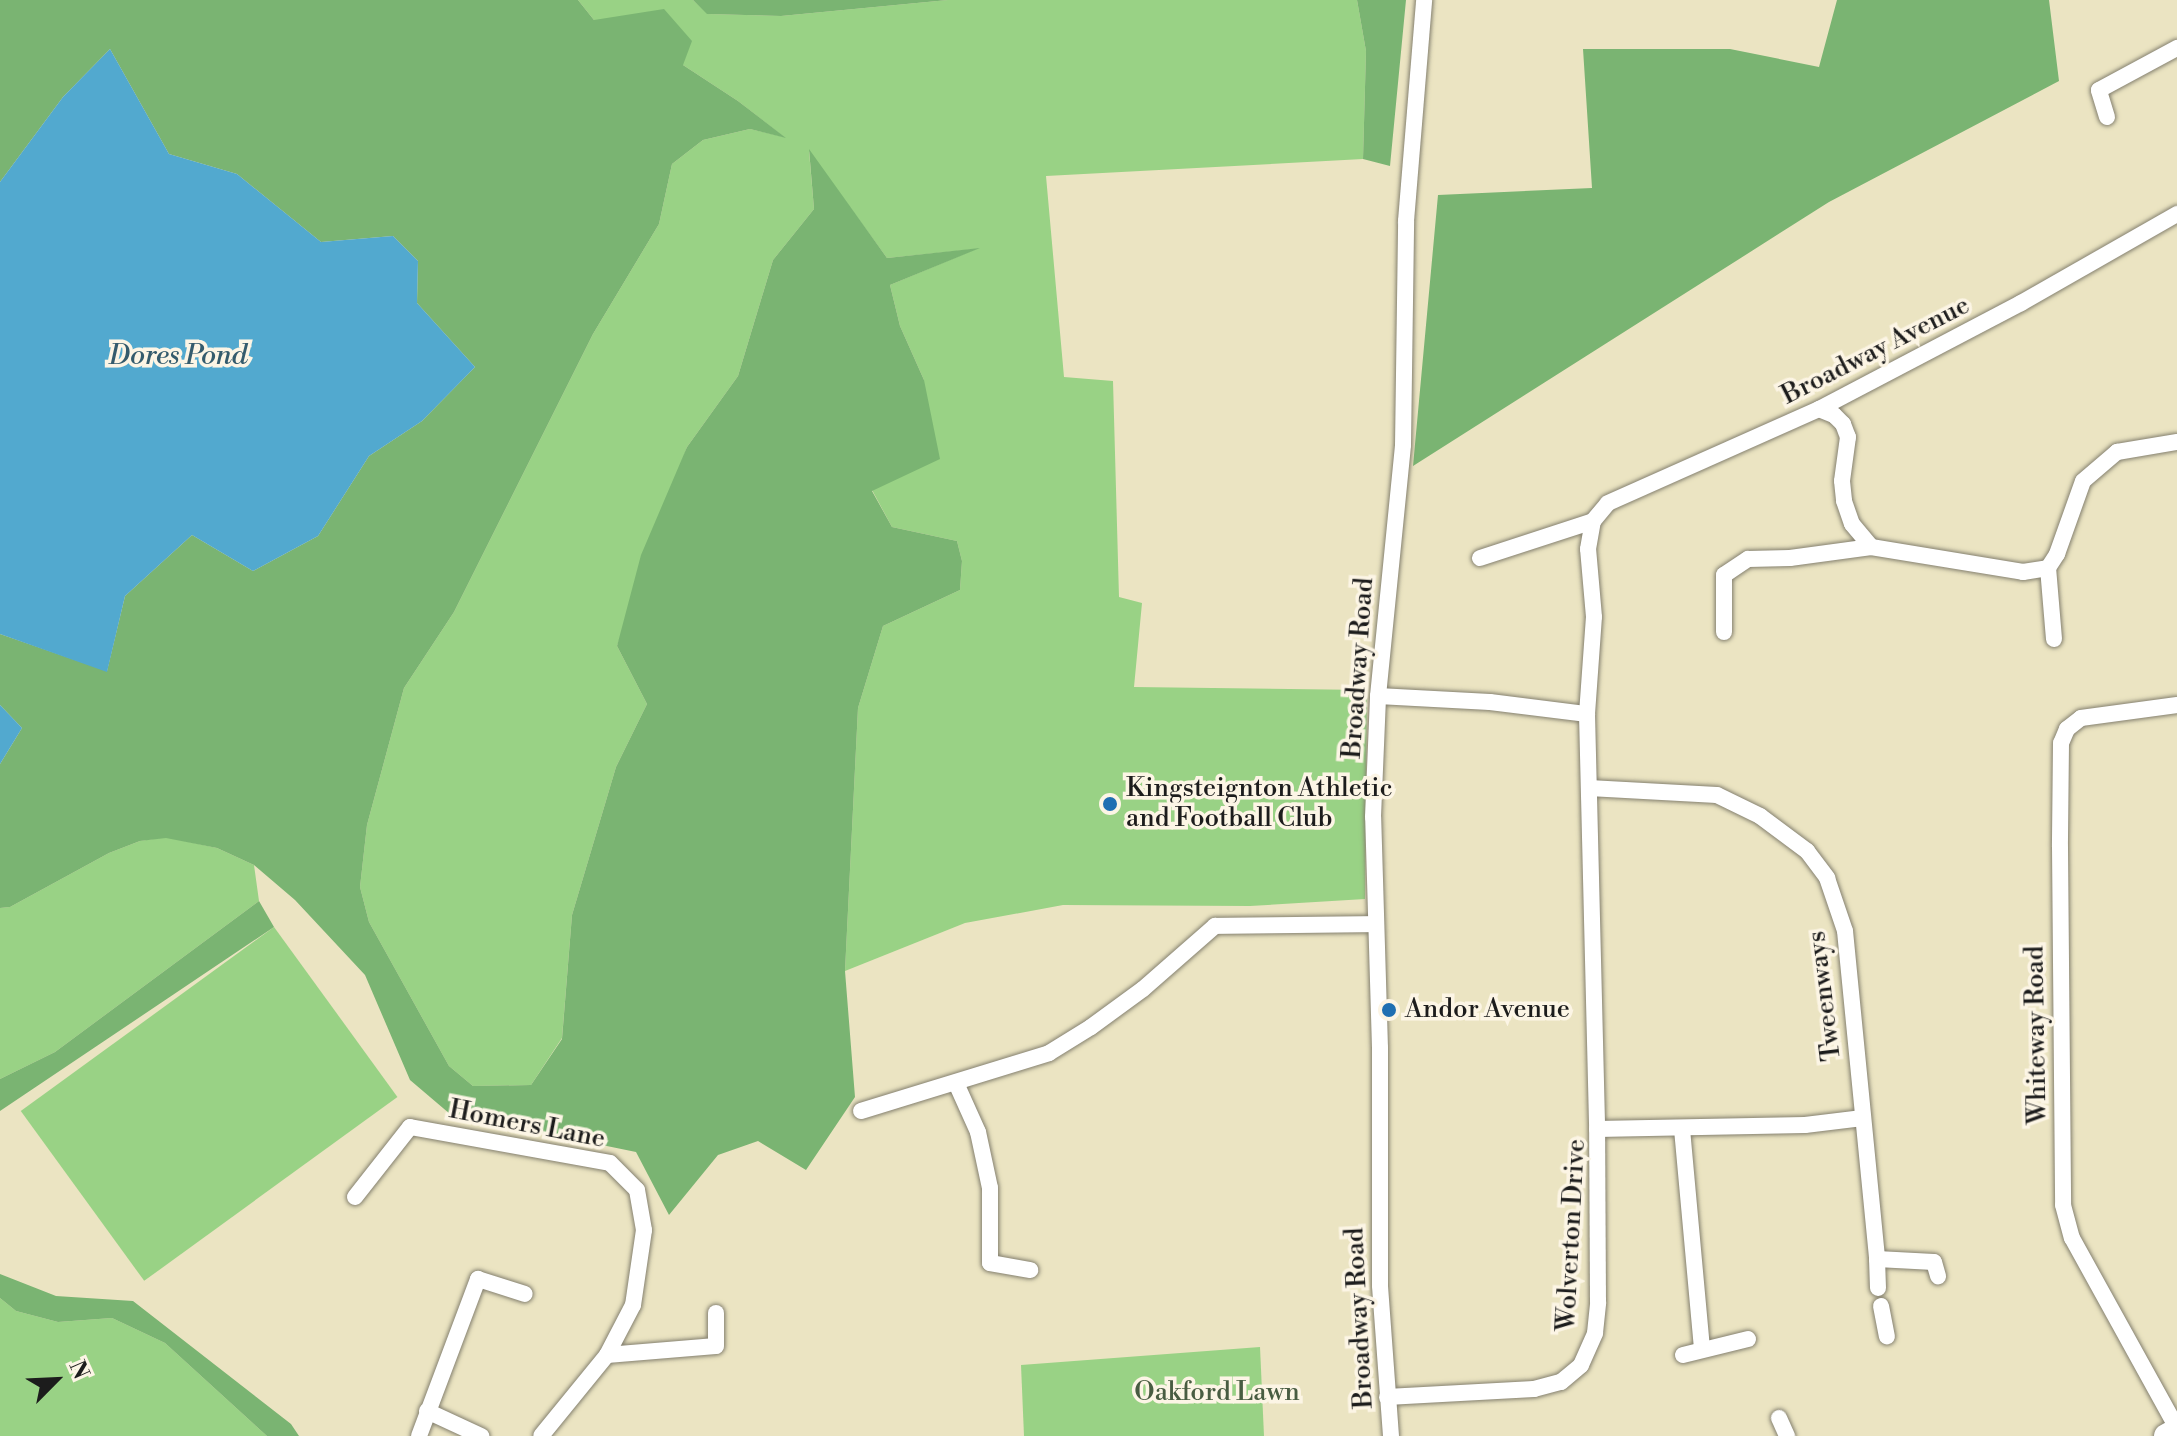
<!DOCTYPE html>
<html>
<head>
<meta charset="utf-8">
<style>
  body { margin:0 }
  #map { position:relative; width:2177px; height:1436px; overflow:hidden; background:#ebe4c2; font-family:"Libre Bodoni",serif }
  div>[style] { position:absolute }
  .green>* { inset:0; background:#99d285; transform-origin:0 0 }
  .forest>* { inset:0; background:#7ab472 }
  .water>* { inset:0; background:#52a9cf }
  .roads { filter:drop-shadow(0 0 2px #84806f) drop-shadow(0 0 2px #84806f) }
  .minor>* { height:16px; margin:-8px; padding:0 8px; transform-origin:8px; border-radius:8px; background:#fff }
  .secondary>* { height:24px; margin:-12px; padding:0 12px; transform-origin:12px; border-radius:12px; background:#fff }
  .dots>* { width:22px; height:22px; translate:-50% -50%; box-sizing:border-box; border:4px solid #fcf5e5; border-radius:50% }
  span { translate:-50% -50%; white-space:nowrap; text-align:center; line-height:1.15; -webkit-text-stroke:7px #fcf5e5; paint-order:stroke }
  .street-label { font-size:26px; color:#1c1c1c }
  .poi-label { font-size:26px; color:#1c1c1c }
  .left { translate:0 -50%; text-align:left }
  .park-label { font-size:26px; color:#485c41 }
  .water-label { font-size:28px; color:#345b6d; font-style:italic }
  .north { position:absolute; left:16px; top:1340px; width:80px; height:80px; -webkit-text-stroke:6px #fcf5e5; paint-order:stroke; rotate:66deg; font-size:22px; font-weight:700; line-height:32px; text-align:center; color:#1c1c1c }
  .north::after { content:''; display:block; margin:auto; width:28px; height:36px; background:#1c1c1c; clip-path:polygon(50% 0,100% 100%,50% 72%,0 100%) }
</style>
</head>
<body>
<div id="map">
  <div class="green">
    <i style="clip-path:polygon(578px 0,693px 0,708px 14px,781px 16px,948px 0,1357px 0,1366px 51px,1363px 159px,1046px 176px,1064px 377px,1113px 381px,1119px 597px,1142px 603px,1134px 687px,1367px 690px,1365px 899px,1250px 906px,1063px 905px,965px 923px,845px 971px,858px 708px,883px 626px,960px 590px,962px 561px,957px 541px,892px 527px,872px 490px,924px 380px,900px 326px,890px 285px,976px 249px,887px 258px,809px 151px,814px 209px,773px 260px,738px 376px,687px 447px,617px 646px,647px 704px,616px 767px,572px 915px,562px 1038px,531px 1085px,473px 1086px,449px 1066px,369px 922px,360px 887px,367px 825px,404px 688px,454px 612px,593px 334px,659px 224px,672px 164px,703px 140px,750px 129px,784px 137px,738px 101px,683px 65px,594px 20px)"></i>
    <i style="clip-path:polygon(166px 837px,217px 848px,254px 865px,259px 901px,55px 1052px,0 1079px,0 908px,10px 907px,109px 853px,140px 841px)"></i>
    <i style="left:274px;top:927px;width:210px;height:313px;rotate:54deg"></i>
    <i style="clip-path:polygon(0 1298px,16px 1311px,58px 1322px,112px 1318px,165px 1343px,267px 1436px,0 1436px)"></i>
    <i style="clip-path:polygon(1260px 1347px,1264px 1436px,1024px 1436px,1021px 1365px)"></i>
  </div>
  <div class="forest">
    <i style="clip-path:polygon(0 0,578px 0,594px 20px,664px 9px,692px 41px,683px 65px,738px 101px,786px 138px,750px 129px,703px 140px,672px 164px,659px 224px,593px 334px,454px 612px,404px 688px,367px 825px,360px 887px,369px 922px,449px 1066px,473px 1086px,531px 1085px,562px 1039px,572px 915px,616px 767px,647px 704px,617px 646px,641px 555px,687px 447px,738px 376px,773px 260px,814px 209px,809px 149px,887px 258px,980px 248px,890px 285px,900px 326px,924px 380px,940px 459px,872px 491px,892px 527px,957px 541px,962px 561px,960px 590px,883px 626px,858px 708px,845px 971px,855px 1097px,806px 1170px,758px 1141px,718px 1155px,669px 1215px,636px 1152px,450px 1114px,410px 1080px,365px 975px,295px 900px,254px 865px,217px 848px,166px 838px,140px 841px,109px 853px,10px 907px,0 908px,0 764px,22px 728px,0 705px,0 634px,107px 671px,125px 596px,192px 535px,253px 571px,318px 536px,369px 456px,422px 421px,475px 367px,417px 303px,418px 261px,393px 236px,321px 242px,237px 174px,169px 154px,110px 49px,63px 97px,0 182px)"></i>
    <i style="clip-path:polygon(693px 0,948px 0,781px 16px,707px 14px)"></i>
    <i style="clip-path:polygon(1357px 0,1406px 0,1390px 166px,1363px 159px,1366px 51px)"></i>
    <i style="clip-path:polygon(1837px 0,2049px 0,2059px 81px,1829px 202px,1413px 466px,1438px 195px,1592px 188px,1583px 49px,1730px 49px,1819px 67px)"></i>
    <i style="clip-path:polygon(259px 901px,274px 927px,0 1111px,0 1079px,55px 1052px)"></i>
    <i style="clip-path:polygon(0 1274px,56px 1296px,133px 1301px,291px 1424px,299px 1436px,267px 1436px,165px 1343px,112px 1318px,58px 1322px,16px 1311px,0 1298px)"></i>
  </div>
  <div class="water">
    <i style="clip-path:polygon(110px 49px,169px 154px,237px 174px,321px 242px,393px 236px,418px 261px,417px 303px,475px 367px,422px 421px,369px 456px,318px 536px,253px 571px,192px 535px,125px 596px,107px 672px,0 634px,0 182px,63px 97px)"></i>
    <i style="clip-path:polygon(0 705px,22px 728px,0 764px)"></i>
  </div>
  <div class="roads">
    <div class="minor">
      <i style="left:2107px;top:117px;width:28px;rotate:-107deg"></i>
      <i style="left:2099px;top:90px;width:89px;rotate:-28.3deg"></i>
      <i style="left:1819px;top:409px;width:16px;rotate:22deg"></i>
      <i style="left:1834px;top:415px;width:13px;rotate:45deg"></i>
      <i style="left:1843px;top:424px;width:14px;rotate:69deg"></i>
      <i style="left:1848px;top:437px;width:44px;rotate:97.8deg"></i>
      <i style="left:1842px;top:481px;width:20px;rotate:84deg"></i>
      <i style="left:1844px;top:501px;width:24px;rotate:71deg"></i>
      <i style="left:1852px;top:524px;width:30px;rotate:50deg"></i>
      <i style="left:1480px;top:558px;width:119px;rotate:-18.1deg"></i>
      <i style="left:1593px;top:521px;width:23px;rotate:-50deg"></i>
      <i style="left:1608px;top:503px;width:231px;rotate:-24deg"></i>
      <i style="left:1819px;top:409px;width:228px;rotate:-27.7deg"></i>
      <i style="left:2021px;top:303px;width:180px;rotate:-29.7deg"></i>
      <i style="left:1724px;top:632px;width:57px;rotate:-90deg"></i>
      <i style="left:1724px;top:575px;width:29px;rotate:-34deg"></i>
      <i style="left:1748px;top:559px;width:42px;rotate:-1.4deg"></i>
      <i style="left:1790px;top:558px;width:82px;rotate:-7.7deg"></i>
      <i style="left:1871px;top:547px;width:154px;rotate:9.3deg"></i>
      <i style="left:2023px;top:572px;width:25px;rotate:-9deg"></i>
      <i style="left:2054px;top:639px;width:71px;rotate:-94.8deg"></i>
      <i style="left:2048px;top:568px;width:17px;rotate:-57deg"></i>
      <i style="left:2057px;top:554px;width:77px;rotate:-70.4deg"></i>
      <i style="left:2083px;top:481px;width:45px;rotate:-40.5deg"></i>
      <i style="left:2117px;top:452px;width:61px;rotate:-9.5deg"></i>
      <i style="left:1378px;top:696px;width:112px;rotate:3.1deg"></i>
      <i style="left:1490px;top:702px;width:98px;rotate:7.1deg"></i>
      <i style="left:1587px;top:714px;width:415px;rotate:88.6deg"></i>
      <i style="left:2177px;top:705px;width:97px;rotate:172.3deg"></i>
      <i style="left:2081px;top:718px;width:18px;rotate:142deg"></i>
      <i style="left:2067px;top:729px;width:15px;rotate:113deg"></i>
      <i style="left:2061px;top:743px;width:104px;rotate:90.6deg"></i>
      <i style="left:2060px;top:847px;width:358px;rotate:89.5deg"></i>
      <i style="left:2063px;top:1205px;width:34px;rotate:75deg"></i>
      <i style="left:2072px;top:1238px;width:217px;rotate:61.1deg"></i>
      <i style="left:1587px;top:714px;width:97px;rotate:-85.9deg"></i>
      <i style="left:1594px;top:617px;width:68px;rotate:-95deg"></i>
      <i style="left:1588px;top:549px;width:28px;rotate:-80deg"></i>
      <i style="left:1589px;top:788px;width:128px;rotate:3.1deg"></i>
      <i style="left:1717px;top:795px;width:48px;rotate:26deg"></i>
      <i style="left:1760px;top:816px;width:59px;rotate:36.7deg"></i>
      <i style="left:1807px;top:851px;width:34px;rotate:53deg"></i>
      <i style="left:1827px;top:878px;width:56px;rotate:71.2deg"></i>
      <i style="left:1845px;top:931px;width:330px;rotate:84.4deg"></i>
      <i style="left:1877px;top:1259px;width:57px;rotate:3deg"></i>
      <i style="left:1934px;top:1262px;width:15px;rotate:74deg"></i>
      <i style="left:956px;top:1083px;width:54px;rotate:65.8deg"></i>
      <i style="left:978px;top:1132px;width:57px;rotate:77.9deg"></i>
      <i style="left:990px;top:1188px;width:75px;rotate:90deg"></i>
      <i style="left:990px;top:1263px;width:41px;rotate:9.9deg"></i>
      <i style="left:861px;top:1111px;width:197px;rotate:-17.1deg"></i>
      <i style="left:1049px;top:1053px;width:49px;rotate:-31.8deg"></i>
      <i style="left:1091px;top:1027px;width:64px;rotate:-36.2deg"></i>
      <i style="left:1143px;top:989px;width:96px;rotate:-41.2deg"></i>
      <i style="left:1215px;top:926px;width:160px;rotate:-0.7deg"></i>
      <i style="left:1682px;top:1129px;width:221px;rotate:84.8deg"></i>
      <i style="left:355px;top:1197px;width:89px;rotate:-51.8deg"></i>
      <i style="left:410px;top:1127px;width:203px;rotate:10.2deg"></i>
      <i style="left:610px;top:1163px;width:38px;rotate:45deg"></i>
      <i style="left:637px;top:1190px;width:41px;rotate:80.1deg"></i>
      <i style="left:644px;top:1230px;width:76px;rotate:98.3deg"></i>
      <i style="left:633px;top:1305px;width:56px;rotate:117.5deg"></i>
      <i style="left:607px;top:1355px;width:104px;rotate:129.2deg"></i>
      <i style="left:1877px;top:1259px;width:29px;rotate:88deg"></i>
      <i style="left:1881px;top:1306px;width:31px;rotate:79deg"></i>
      <i style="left:607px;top:1355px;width:109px;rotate:-4.7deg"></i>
      <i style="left:716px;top:1346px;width:33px;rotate:-90deg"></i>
      <i style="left:1683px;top:1355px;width:67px;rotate:-13.8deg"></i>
      <i style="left:1387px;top:1397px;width:147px;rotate:-3.1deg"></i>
      <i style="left:1534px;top:1389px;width:28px;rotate:-15deg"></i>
      <i style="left:1561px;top:1382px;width:26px;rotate:-40deg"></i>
      <i style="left:1581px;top:1365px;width:35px;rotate:-66deg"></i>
      <i style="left:1595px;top:1333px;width:31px;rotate:-84deg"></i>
      <i style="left:1598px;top:1302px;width:173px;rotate:-90.3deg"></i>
      <i style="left:1597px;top:1129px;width:208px;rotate:-1.1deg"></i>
      <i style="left:1805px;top:1125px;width:58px;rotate:-6.9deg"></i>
      <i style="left:427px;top:1411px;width:60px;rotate:24.8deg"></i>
      <i style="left:1779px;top:1418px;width:20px;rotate:66deg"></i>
      <i style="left:419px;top:1436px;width:168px;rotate:-69.4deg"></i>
      <i style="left:478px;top:1279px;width:49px;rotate:17.7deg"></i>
      <i style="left:1391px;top:1436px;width:151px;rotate:-94.2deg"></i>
      <i style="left:1380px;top:1285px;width:237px;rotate:-90deg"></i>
      <i style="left:1380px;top:1048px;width:231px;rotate:-91.7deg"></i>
      <i style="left:1373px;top:817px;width:121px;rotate:-87.6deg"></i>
      <i style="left:1378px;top:696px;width:252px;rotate:-84.3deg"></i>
      <i style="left:1403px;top:445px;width:224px;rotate:-89.2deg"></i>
      <i style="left:1406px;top:221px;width:222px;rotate:-85.3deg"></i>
    </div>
    <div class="secondary">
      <i style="left:2166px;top:1436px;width:13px;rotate:-29deg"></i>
    </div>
  </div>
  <div class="dots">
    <i style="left:1110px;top:804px;background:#1f6fb2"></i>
    <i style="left:1389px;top:1010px;background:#1f6fb2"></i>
  </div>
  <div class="street-label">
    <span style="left:1876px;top:351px;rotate:-27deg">Broadway Avenue</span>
    <span style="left:1359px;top:668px;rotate:-86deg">Broadway Road</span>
    <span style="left:1825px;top:996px;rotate:-97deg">Tweenways</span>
    <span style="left:2037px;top:1035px;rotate:-91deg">Whiteway Road</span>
    <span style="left:527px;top:1125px;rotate:11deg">Homers Lane</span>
    <span style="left:1572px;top:1235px;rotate:-87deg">Wolverton Drive</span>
    <span style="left:1360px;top:1318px;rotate:-93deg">Broadway Road</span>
  </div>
  <div class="poi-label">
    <span class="left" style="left:1126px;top:804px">Kingsteignton Athletic<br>and Football Club</span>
    <span class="left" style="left:1405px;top:1010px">Andor Avenue</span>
  </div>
  <div class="park-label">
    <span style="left:1217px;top:1393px">Oakford Lawn</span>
  </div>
  <div class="water-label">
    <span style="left:178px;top:356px">Dores Pond</span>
  </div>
  <div class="north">N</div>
</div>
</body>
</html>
